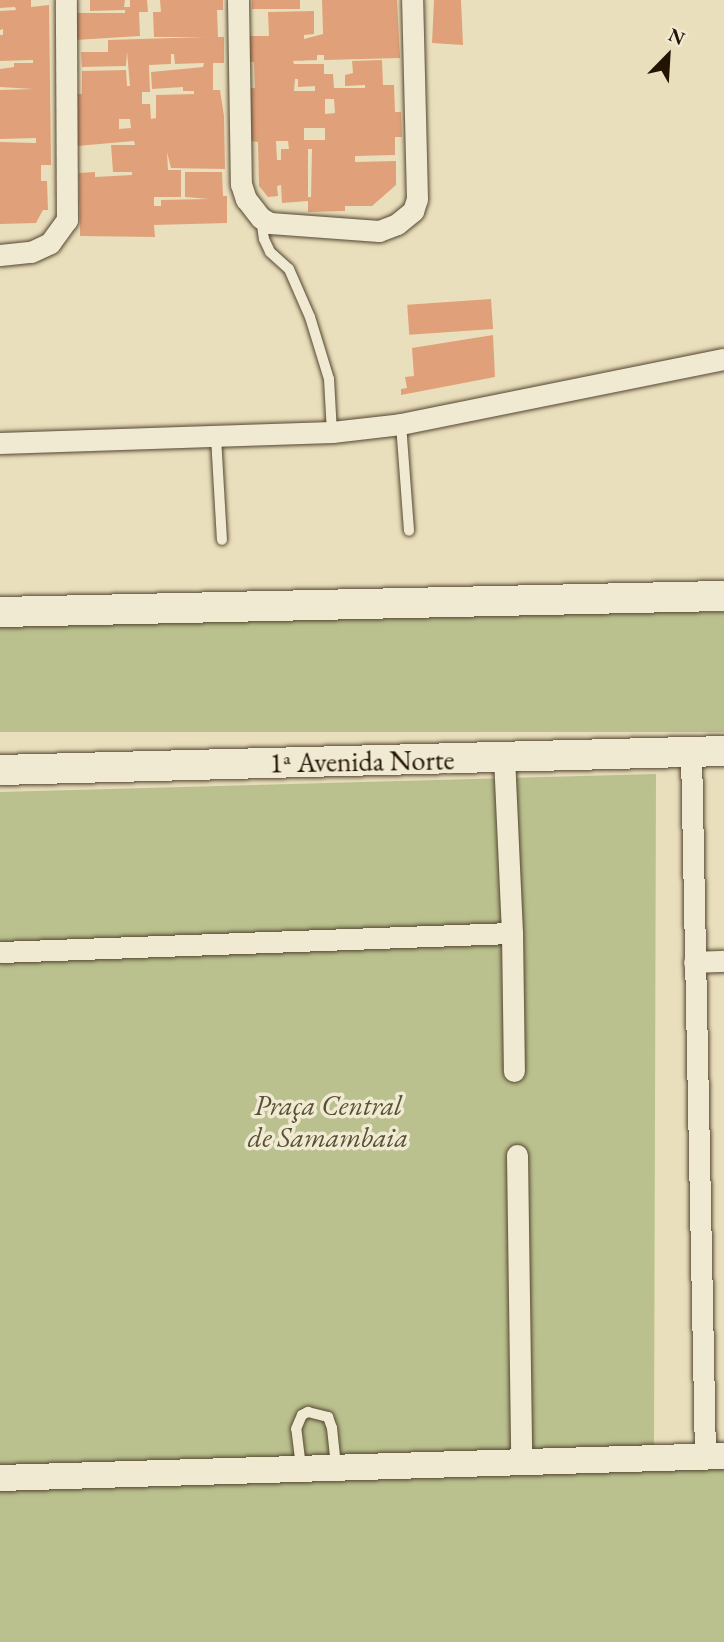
<!DOCTYPE html>
<html>
<head>
<meta charset="utf-8">
<style>
  body { margin:0 }
  #map { position:relative; width:724px; height:1642px; overflow:hidden; background:#eadfbc; font-family:"EB Garamond",serif }
  div>[style] { position:absolute }
  .green>* { inset:0; background:#bac18e; transform-origin:0 0 }
  .building>* { inset:0; background:#e0a17a; transform-origin:0 0 }
  .roads { filter:drop-shadow(0 0 2px #544631) drop-shadow(0 0 2px #544631) }
  .service>* { height:10px; margin:-5px; padding:0 5px; transform-origin:5px; border-radius:5px; background:#f1ead3 }
  .minor>* { height:21px; margin:-10.5px; padding:0 10.5px; transform-origin:10.5px; border-radius:10.5px; background:#f1ead3 }
  .tertiary>* { height:26px; margin:-13px; padding:0 13px; transform-origin:13px; border-radius:13px; background:#f1ead3 }
  .secondary>* { height:30px; margin:-15px; padding:0 15px; transform-origin:15px; border-radius:15px; background:#f1ead3 }
  span { translate:-50% -50%; white-space:nowrap; text-align:center; line-height:1.15; -webkit-text-stroke:7px #f1ead3; paint-order:stroke }
  .street-label { font-size:28px; color:#221303 }
  .park-label { font-size:28px; color:#575034; font-style:italic }
  .north { position:absolute; left:633px; top:21px; width:70px; height:70px; -webkit-text-stroke:5px #f1ead3; paint-order:stroke; rotate:24deg; font-size:19px; font-weight:700; line-height:28px; text-align:center; color:#221303 }
  .north::after { content:''; display:block; margin:auto; width:24px; height:32px; background:#221303; clip-path:polygon(50% 0,100% 100%,50% 72%,0 100%) }
</style>
</head>
<body>
<div id="map">
  <div class="green">
    <i style="left:724px;top:612px;width:120px;height:724px;rotate:90deg"></i>
    <i style="clip-path:polygon(656px 774px,654px 1452px,724px 1450px,724px 1642px,0 1642px,0 792px)"></i>
  </div>
  <div class="building">
    <i style="clip-path:polygon(0 0,31px 0,31px 7px,49px 5px,51px 165px,41px 165px,41px 181px,47px 181px,48px 210px,43px 210px,36px 223px,0 224px,0 142px,36px 143px,36px 138px,0 139px,0 90px,33px 89px,0 87px,0 69px,14px 67px,14px 63px,33px 63px,33px 60px,0 61px,0 35px,3px 35px,3px 29px,0 30px,0 11px,16px 10px,15px 7px,0 8px)"></i>
    <i style="clip-path:polygon(90px 0,125px 0,124px 7px,130px 7px,130px 0,147px 0,148px 12px,139px 12px,140px 36px,75px 40px,76px 13px,125px 13px,125px 10px,90px 11px)"></i>
    <i style="clip-path:polygon(evenodd,160px 0,223px 0,223px 10px,217px 10px,218px 37px,224px 37px,224px 63px,213px 63px,213px 90px,220px 90px,224px 116px,225px 169px,171px 168px,167px 152px,168px 170px,181px 170px,181px 197px,154px 197px,154px 206px,161px 206px,161px 200px,209px 199px,185px 197px,185px 172px,222px 172px,223px 196px,227px 196px,227px 223px,154px 225px,155px 237px,80px 236px,79px 173px,95px 172px,95px 177px,132px 175px,132px 172px,113px 172px,111px 145px,135px 145px,134px 141px,77px 146px,77px 94px,82px 94px,82px 71px,126px 70px,127px 86px,130px 86px,127px 52px,126px 66px,82px 67px,81px 52px,108px 52px,108px 40px,205px 37px,154px 37px,153px 12px,161px 12px,160px 0,171px 54px,174px 54px,175px 64px,204px 63px,203px 67px,151px 72px,152px 89px,183px 87px,183px 91px,194px 91px,194px 94px,156px 95px,156px 118px,151px 119px,150px 104px,142px 104px,142px 92px,150px 92px,149px 65px,171px 64px,171px 54px,160px 0,119px 119px,130px 119px,131px 128px,119px 129px,119px 119px)"></i>
    <i style="left:252px;top:0;width:48px;height:9px"></i>
    <i style="clip-path:polygon(evenodd,322px 0,397px 0,400px 58px,324px 60px,324px 55px,317px 55px,317px 60px,293px 61px,294px 64px,324px 64px,324px 74px,333px 74px,334px 88px,365px 88px,365px 85px,345px 86px,345px 75px,353px 73px,352px 61px,382px 60px,383px 85px,394px 85px,395px 112px,401px 112px,402px 137px,395px 137px,395px 155px,355px 156px,355px 162px,396px 161px,396px 185px,372px 206px,345px 206px,345px 211px,308px 212px,308px 201px,282px 203px,281px 185px,277px 186px,278px 196px,268px 197px,259px 186px,258px 142px,251px 141px,249px 115px,249px 88px,255px 88px,254px 62px,249px 62px,249px 36px,269px 36px,268px 12px,314px 11px,314px 34px,304px 35px,304px 39px,323px 34px,322px 0,295px 79px,298px 79px,298px 87px,315px 86px,315px 91px,294px 91px,295px 79px,322px 0,325px 99px,334px 99px,335px 113px,325px 114px,325px 99px,322px 0,304px 128px,325px 128px,325px 140px,304px 140px,304px 128px,322px 0,276px 141px,288px 141px,289px 149px,281px 149px,281px 160px,277px 160px,276px 141px,322px 0,308px 149px,312px 149px,311px 197px,308px 197px,308px 149px)"></i>
    <i style="clip-path:polygon(434px 0,461px 0,463px 45px,432px 43px)"></i>
    <i style="left:491px;top:299px;width:30px;height:84px;rotate:86deg"></i>
    <i style="clip-path:polygon(493px 335px,495px 377px,401px 395px,401px 389px,407px 388px,405px 377px,414px 376px,412px 348px)"></i>
  </div>
  <div class="roads">
    <div class="service">
      <i style="left:261px;top:218px;width:21px;rotate:82deg"></i>
      <i style="left:264px;top:239px;width:14px;rotate:65deg"></i>
      <i style="left:270px;top:252px;width:25px;rotate:42deg"></i>
      <i style="left:289px;top:269px;width:52px;rotate:66.4deg"></i>
      <i style="left:310px;top:317px;width:65px;rotate:73deg"></i>
      <i style="left:329px;top:379px;width:53px;rotate:86.8deg"></i>
      <i style="left:401px;top:424px;width:107px;rotate:85.7deg"></i>
      <i style="left:216px;top:437px;width:103px;rotate:86.7deg"></i>
      <i style="left:301px;top:1467px;width:38px;rotate:-97deg"></i>
      <i style="left:296px;top:1429px;width:15px;rotate:-67deg"></i>
      <i style="left:302px;top:1415px;width:7px;rotate:-27deg"></i>
      <i style="left:308px;top:1412px;width:21px;rotate:14deg"></i>
      <i style="left:328px;top:1417px;width:12px;rotate:70deg"></i>
      <i style="left:332px;top:1428px;width:38px;rotate:84deg"></i>
    </div>
    <div class="minor">
      <i style="left:238px;top:0;width:184px;rotate:89.1deg"></i>
      <i style="left:241px;top:184px;width:16px;rotate:72deg"></i>
      <i style="left:246px;top:199px;width:24px;rotate:52deg"></i>
      <i style="left:261px;top:218px;width:10px;rotate:29deg"></i>
      <i style="left:270px;top:223px;width:109px;rotate:4.2deg"></i>
      <i style="left:379px;top:231px;width:19px;rotate:-21deg"></i>
      <i style="left:397px;top:224px;width:21px;rotate:-39deg"></i>
      <i style="left:413px;top:211px;width:13px;rotate:-72deg"></i>
      <i style="left:417px;top:199px;width:199px;rotate:-91.4deg"></i>
      <i style="left:0;top:255px;width:31px;rotate:-6deg"></i>
      <i style="left:31px;top:252px;width:21px;rotate:-25deg"></i>
      <i style="left:50px;top:243px;width:29px;rotate:-54deg"></i>
      <i style="left:67px;top:220px;width:220px;rotate:-90.3deg"></i>
      <i style="left:0;top:443px;width:332px;rotate:-1.9deg"></i>
      <i style="left:332px;top:432px;width:69px;rotate:-6.6deg"></i>
      <i style="left:401px;top:424px;width:329px;rotate:-11.4deg"></i>
      <i style="left:691px;top:752px;width:705px;rotate:88.86deg"></i>
      <i style="left:512px;top:933px;width:138px;rotate:89.2deg"></i>
      <i style="left:0;top:952px;width:512px;rotate:-2.13deg"></i>
      <i style="left:512px;top:933px;width:175px;rotate:-92.6deg"></i>
      <i style="left:694px;top:962px;width:30px;rotate:-2deg"></i>
      <i style="left:517px;top:1155px;width:304px;rotate:89.2deg"></i>
    </div>
    <div class="tertiary">
      <i style="left:0;top:1478px;width:724px;rotate:-1.74deg"></i>
    </div>
    <div class="secondary">
      <i style="left:0;top:612px;width:724px;rotate:-1.27deg"></i>
      <i style="left:0;top:770px;width:724px;rotate:-1.5deg"></i>
    </div>
  </div>
  <div class="street-label">
    <span style="left:362px;top:761px;rotate:-1deg">1ᵃ Avenida Norte</span>
  </div>
  <div class="park-label">
    <span style="left:328px;top:1121px">Praça Central<br>de Samambaia</span>
  </div>
  <div class="north">N</div>
</div>
</body>
</html>
